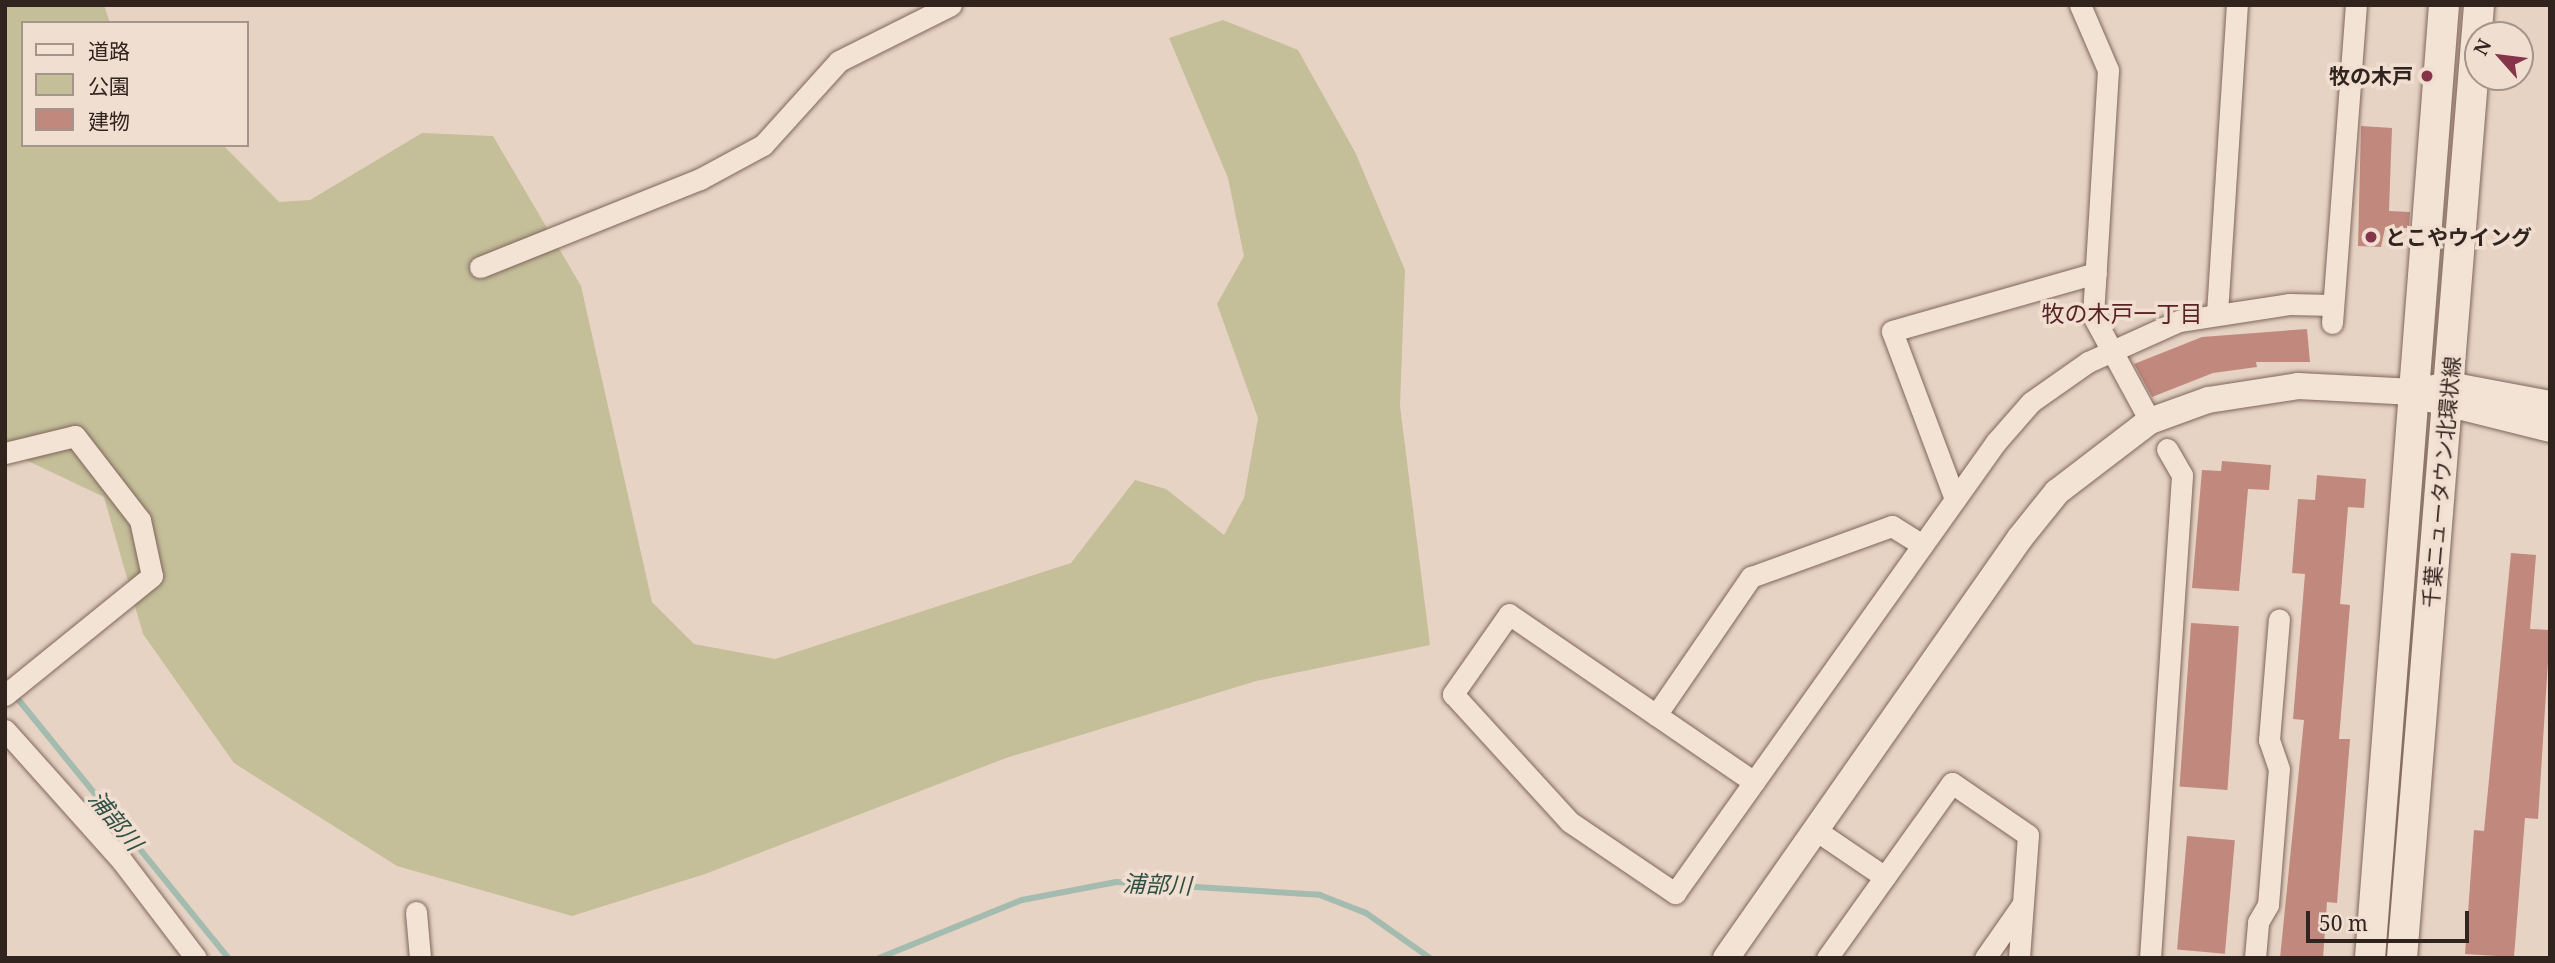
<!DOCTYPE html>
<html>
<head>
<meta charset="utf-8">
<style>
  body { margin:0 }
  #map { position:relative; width:2555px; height:963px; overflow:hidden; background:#e7d3c3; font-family:"Noto Serif","Noto Sans JP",serif }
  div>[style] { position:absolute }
  .green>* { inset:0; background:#c4be99 }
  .stream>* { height:6px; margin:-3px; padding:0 3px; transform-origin:3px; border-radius:3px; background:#a4bbaf }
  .building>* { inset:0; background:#c1887e; transform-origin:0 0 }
  .roads { filter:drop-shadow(0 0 2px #7f665c) drop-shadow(0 0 2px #7f665c) }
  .minor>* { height:21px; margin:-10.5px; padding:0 10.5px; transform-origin:10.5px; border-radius:10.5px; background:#f3e3d5 }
  .tertiary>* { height:26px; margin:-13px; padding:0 13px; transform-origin:13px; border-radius:13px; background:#f3e3d5 }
  .secondary>* { height:30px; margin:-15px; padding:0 15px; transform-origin:15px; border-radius:15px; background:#f3e3d5 }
  .dots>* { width:19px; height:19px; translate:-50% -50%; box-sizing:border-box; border:4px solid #f0dfd1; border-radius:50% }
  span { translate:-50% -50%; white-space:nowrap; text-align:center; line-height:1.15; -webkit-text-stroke:7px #f0dfd1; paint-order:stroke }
  .poi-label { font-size:21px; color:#31231e; font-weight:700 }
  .right { translate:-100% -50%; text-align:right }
  .left { translate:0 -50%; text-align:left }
  .street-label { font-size:21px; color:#31231e }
  .neighbourhood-label { font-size:23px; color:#582326 }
  .water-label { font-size:23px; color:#2f4f45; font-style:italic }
  .frame { position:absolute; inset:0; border:7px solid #31231e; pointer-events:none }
  .legend { position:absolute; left:21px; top:21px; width:228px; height:126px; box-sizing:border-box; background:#f0dfd1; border:2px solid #a49489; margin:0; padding:9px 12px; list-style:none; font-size:21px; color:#31231e }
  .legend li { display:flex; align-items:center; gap:14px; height:35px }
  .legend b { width:35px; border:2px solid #a49489 }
  .north { position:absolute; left:2464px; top:21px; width:70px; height:70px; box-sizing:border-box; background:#f0dfd1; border:2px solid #a49489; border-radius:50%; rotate:298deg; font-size:19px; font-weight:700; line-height:28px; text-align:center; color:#31231e }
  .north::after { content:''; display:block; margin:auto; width:24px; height:32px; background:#86344a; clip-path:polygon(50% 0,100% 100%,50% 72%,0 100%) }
  .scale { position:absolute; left:2306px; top:911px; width:163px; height:32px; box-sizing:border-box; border:4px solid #31231e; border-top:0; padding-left:9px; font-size:21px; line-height:24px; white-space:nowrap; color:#31231e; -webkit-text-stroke:5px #f0dfd1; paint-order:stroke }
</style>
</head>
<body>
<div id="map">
  <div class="green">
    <i style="clip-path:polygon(5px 5px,104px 5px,110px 23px,23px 23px,23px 145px,223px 145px,279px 202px,310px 200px,422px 133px,493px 136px,581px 286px,652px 602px,694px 644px,775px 659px,1071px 563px,1135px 480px,1166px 489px,1224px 535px,1244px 498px,1258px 418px,1217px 304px,1244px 256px,1228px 178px,1169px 38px,1223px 20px,1298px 50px,1355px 152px,1405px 270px,1400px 406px,1430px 645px,1256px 681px,1006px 758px,705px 874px,572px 916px,397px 866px,234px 763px,143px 634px,104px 497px,5px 450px)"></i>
  </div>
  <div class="stream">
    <i style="left:13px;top:693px;width:341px;rotate:50.9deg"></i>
    <i style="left:879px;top:958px;width:154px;rotate:-22.1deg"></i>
    <i style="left:1022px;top:900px;width:96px;rotate:-10.8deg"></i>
    <i style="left:1116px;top:882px;width:204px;rotate:3.6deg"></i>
    <i style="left:1320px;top:895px;width:49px;rotate:21.4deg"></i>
    <i style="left:1366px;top:913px;width:78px;rotate:35.1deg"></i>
  </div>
  <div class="building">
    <i style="clip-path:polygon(2361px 126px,2392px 128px,2389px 211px,2410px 212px,2409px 228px,2385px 228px,2381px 247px,2358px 246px)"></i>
    <i style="clip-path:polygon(2307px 329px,2310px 362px,2256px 362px,2257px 367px,2213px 373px,2152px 397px,2134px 364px,2202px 337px)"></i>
    <i style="clip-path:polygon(2222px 461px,2271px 465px,2269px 490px,2248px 489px,2239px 591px,2192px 588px,2202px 470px,2221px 471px)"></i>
    <i style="clip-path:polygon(2317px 475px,2366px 479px,2364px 508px,2348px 507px,2340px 604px,2350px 605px,2339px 739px,2350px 739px,2337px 903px,2327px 902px,2323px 958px,2280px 958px,2304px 720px,2293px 719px,2305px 574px,2292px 573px,2298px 499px,2315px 500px)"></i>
    <i style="clip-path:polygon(2511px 553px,2536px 555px,2530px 629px,2550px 630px,2538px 819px,2525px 818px,2514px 957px,2465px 954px,2474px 830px,2484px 831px)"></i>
    <i style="left:2191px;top:623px;width:48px;height:164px;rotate:4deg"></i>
    <i style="left:2187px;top:836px;width:48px;height:114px;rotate:5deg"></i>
  </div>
  <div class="roads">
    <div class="minor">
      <i style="left:2080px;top:5px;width:71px;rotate:66.7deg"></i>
      <i style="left:2108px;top:70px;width:246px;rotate:93.5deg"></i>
      <i style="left:2093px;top:316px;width:119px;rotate:61.5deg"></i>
      <i style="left:480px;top:267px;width:237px;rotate:-21.8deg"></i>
      <i style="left:700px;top:179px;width:72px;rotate:-28.4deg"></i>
      <i style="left:763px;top:145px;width:113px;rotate:-47.9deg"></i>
      <i style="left:839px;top:61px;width:125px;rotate:-26.6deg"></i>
      <i style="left:2217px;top:313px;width:309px;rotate:-86.3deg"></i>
      <i style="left:2332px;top:323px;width:319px;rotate:-85.7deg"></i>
      <i style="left:5px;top:453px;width:72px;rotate:-13.7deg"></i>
      <i style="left:75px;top:436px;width:106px;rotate:52.3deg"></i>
      <i style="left:140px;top:520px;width:57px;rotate:77.9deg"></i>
      <i style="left:152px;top:576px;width:189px;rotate:141deg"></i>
      <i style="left:1955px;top:499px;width:179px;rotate:-110.6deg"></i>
      <i style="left:1892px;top:331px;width:212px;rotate:-15.9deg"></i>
      <i style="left:1656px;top:715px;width:168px;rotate:-55.5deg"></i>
      <i style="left:1751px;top:577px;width:150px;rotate:-19.9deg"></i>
      <i style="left:1892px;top:526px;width:36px;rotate:32deg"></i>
      <i style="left:5px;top:730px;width:176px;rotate:48.2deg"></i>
      <i style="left:122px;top:861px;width:122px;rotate:52.7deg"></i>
      <i style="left:1754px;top:782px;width:297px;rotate:-145.6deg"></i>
      <i style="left:1509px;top:614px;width:98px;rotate:125deg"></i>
      <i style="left:1453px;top:694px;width:173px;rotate:47.6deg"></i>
      <i style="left:1570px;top:822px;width:127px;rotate:34.1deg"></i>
      <i style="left:1675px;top:893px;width:554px;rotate:-54.56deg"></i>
      <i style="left:1996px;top:442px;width:53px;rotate:-48.8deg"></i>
      <i style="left:2031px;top:402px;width:70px;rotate:-35.1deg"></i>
      <i style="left:2088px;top:362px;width:100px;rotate:-24.3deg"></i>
      <i style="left:2179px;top:321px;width:111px;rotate:-8.8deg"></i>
      <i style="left:2289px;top:304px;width:43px;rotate:1.3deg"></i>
      <i style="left:1817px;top:831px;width:82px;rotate:34.1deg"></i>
      <i style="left:416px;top:912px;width:46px;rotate:85deg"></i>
      <i style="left:1827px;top:958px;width:215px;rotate:-54.5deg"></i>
      <i style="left:1952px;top:783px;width:92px;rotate:34.4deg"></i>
      <i style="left:2028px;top:835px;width:123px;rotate:94.2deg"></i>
      <i style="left:1985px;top:958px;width:65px;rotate:-55.1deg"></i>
      <i style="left:2150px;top:958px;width:484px;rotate:-86.2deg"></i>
      <i style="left:2182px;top:475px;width:30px;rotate:-120deg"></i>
      <i style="left:2255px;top:958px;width:36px;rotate:-85deg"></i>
      <i style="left:2258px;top:922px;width:20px;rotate:-60deg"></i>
      <i style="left:2268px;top:905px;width:136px;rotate:-85.4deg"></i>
      <i style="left:2279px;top:769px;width:31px;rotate:-109deg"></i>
      <i style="left:2269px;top:740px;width:121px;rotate:-85.3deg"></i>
    </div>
    <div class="tertiary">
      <i style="left:2430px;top:399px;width:124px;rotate:14deg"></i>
      <i style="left:1726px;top:958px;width:513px;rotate:-55.01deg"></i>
      <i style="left:2020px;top:538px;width:59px;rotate:-51.2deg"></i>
      <i style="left:2057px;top:492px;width:117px;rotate:-37.4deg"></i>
      <i style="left:2150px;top:421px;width:62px;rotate:-19.9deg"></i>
      <i style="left:2208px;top:400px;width:91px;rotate:-8.8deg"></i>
      <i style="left:2298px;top:386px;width:117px;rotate:2.9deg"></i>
      <i style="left:2415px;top:392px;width:35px;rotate:-12deg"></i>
      <i style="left:2449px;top:385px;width:103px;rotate:10.7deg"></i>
    </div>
    <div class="secondary">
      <i style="left:2370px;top:958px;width:956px;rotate:-85.56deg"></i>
      <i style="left:2402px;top:958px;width:956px;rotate:-85.38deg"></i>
    </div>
  </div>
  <div class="dots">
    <i style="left:2427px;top:76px;background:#86344a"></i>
    <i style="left:2371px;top:237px;background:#86344a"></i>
  </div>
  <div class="poi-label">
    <span class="right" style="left:2413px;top:76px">牧の木戸</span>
    <span class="left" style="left:2385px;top:237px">とこやウイング</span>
  </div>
  <div class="street-label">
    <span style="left:2441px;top:482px;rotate:-85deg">千葉ニュータウン北環状線</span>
  </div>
  <div class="neighbourhood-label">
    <span style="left:2122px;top:313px">牧の木戸一丁目</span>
  </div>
  <div class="water-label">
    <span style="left:116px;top:820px;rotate:51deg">浦部川</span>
    <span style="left:1157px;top:884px;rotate:2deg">浦部川</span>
  </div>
  <div class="frame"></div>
  <ul class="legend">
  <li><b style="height:9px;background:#f3e3d5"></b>道路</li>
  <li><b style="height:19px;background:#c4be99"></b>公園</li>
  <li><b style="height:19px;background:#c1887e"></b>建物</li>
  </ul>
  <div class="north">N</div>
  <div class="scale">50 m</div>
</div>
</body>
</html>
